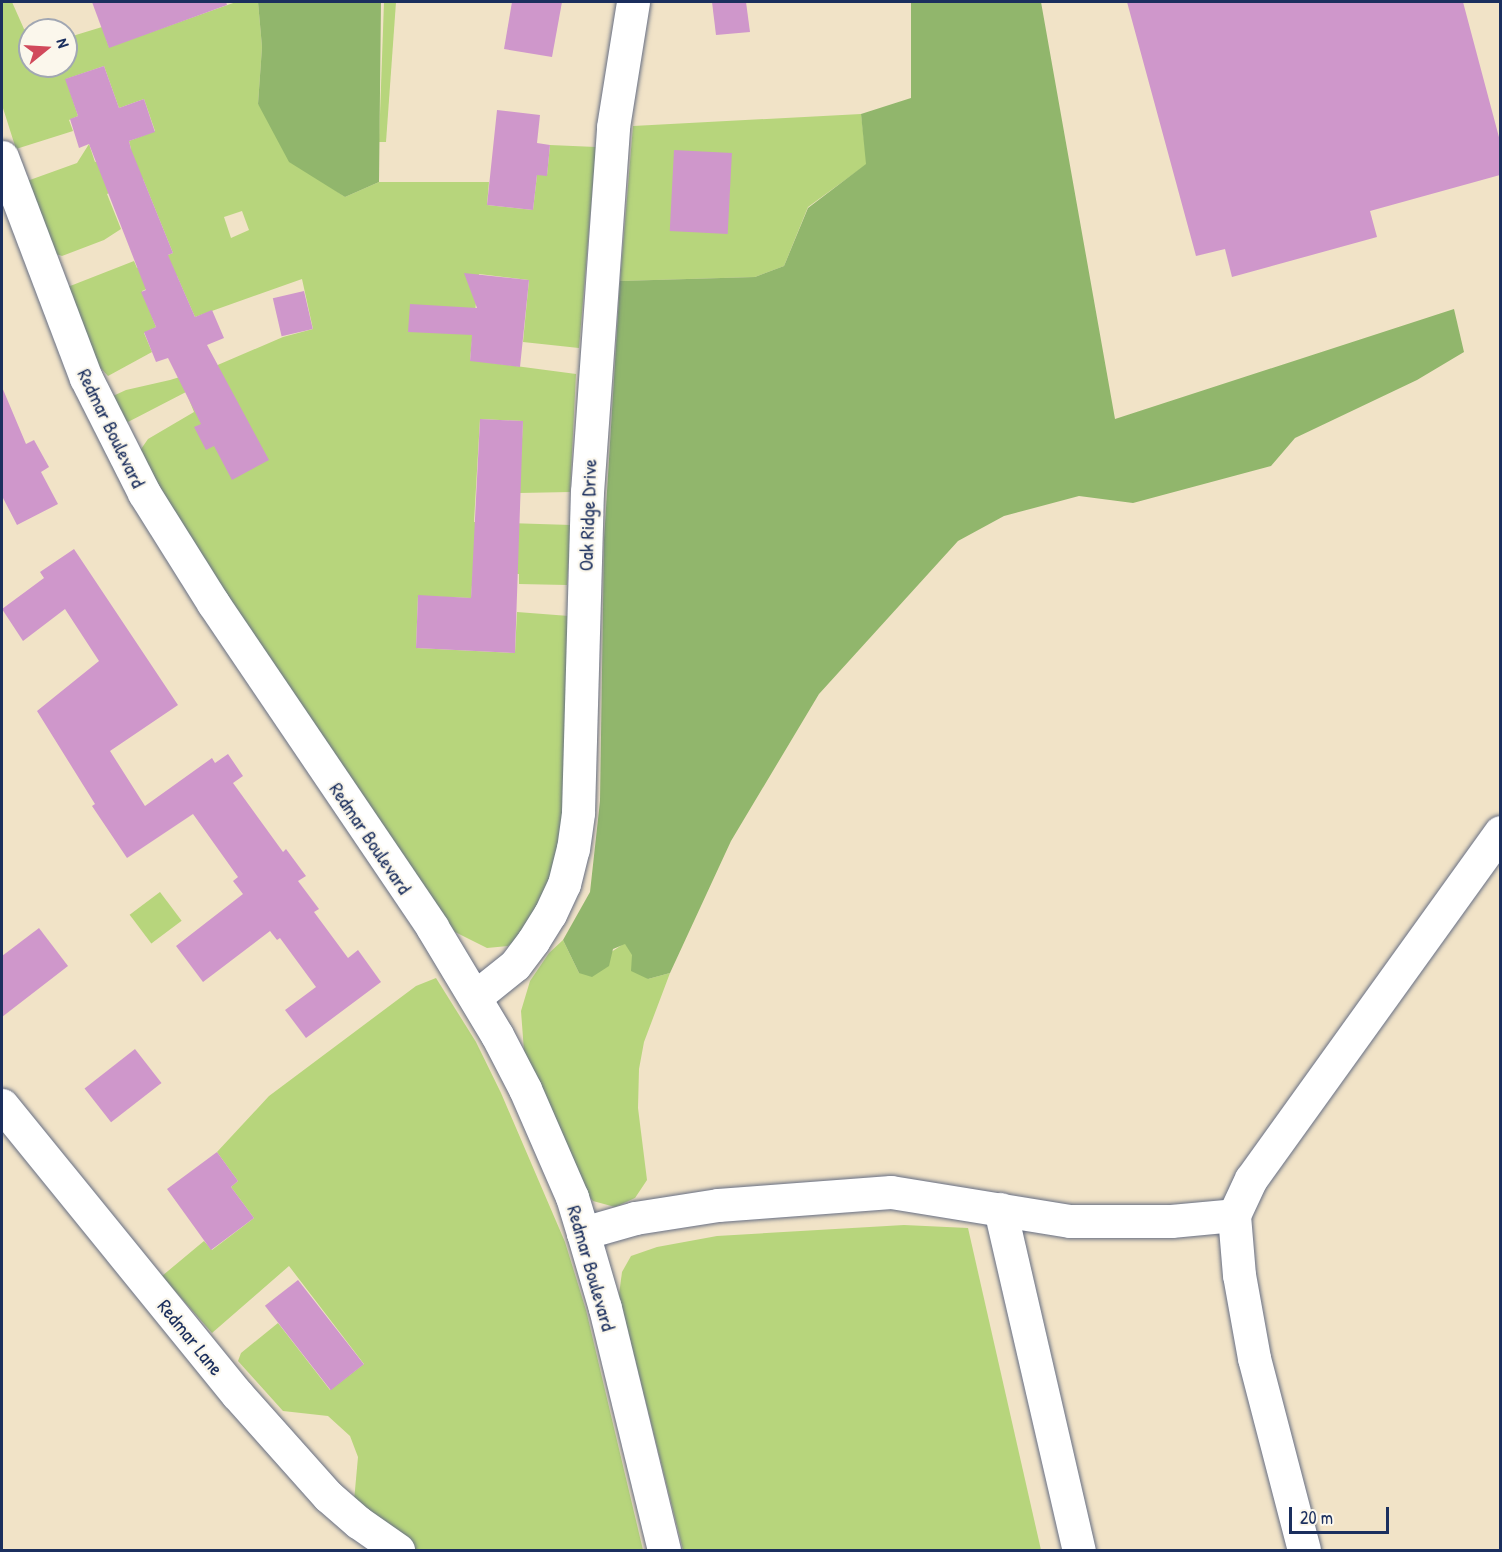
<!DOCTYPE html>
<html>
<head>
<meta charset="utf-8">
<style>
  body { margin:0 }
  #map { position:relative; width:1502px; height:1552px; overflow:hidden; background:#f1e3c7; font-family:"Patrick Hand",sans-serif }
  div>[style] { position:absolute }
  .green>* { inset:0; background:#b7d57c; transform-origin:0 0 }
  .forest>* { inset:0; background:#91b66c }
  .building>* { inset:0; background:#cf97cb; transform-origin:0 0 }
  .roads { filter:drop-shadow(0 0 2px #666e83) drop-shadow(0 0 2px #666e83) }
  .minor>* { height:33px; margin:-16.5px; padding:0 16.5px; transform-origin:16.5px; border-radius:16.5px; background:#fff }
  span { translate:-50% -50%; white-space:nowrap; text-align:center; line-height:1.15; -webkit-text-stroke:4.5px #fbf7ec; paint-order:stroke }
  .street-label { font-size:20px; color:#1b2f5e }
  .frame { position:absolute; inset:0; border:3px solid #1b2f5e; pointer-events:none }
  .north { position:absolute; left:18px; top:18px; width:60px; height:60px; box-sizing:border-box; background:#fbf7ec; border:2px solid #a1a7b3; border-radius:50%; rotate:72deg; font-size:16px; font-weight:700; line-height:24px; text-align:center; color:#1b2f5e }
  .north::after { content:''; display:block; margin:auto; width:21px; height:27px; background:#d1495b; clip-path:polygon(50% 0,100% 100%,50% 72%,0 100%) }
  .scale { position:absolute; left:1289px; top:1507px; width:100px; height:27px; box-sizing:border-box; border:3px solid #1b2f5e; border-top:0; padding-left:8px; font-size:18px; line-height:21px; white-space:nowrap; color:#1b2f5e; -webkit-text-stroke:4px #fbf7ec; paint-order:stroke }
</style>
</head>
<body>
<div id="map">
  <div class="green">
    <i style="clip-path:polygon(evenodd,2px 2px,12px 2px,24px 29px,30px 33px,30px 66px,66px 66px,66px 38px,102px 27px,109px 47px,236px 2px,258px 2px,262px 47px,258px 104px,329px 186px,345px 197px,379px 182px,489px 182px,487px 205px,533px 210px,537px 175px,547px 175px,550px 145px,596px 147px,579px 348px,523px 342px,529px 280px,479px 274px,470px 360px,576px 374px,570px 492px,519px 493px,523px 421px,480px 419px,474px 522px,571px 525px,567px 585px,519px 584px,519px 574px,473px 572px,471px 598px,418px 596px,416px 648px,515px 653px,517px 612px,569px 616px,562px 855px,531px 927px,508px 946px,487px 948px,455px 932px,219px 585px,139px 452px,148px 439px,194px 412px,186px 392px,128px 422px,124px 419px,113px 396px,126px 390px,170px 380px,213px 367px,283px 337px,313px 329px,302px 279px,195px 317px,177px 276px,142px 291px,156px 327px,144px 333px,152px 352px,108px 376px,96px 363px,65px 288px,134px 261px,137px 268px,173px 253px,143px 179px,107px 194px,121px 229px,104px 240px,62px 256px,56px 254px,27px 181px,77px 163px,89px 144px,95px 162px,131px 149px,129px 141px,155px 131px,144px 99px,119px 108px,104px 66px,66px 79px,78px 116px,69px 120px,73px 131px,16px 149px,2px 105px,2px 2px,242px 211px,249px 230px,231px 238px,224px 217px,242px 211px)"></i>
    <i style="clip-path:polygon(384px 2px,396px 2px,386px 142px,379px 142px)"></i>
    <i style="clip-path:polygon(861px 114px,867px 164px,808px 207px,784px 266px,755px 277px,620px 281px,633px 126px)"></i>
    <i style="left:160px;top:892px;width:36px;height:38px;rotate:53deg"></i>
    <i style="clip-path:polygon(563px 940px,579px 973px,625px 943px,648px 979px,670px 973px,644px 1042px,639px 1069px,638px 1108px,647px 1180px,635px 1198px,615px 1207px,593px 1201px,585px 1191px,524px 1051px,521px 1011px,530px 981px,549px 953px)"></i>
    <i style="clip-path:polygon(436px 978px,476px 1042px,501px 1093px,565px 1242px,586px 1310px,643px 1550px,416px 1550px,390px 1533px,354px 1501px,358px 1457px,350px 1436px,328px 1416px,283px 1411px,238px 1361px,241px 1353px,278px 1323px,330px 1390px,364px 1364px,289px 1266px,212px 1333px,162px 1276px,204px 1241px,212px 1250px,254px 1218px,231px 1187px,238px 1181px,217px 1152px,269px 1096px,416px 986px)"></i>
    <i style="clip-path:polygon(904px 1225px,968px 1228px,1041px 1550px,683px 1550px,619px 1295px,622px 1272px,631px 1256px,657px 1247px,717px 1236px)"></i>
  </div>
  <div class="forest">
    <i style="clip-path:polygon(258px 2px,381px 2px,379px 182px,345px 197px,289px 162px,258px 104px,262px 47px)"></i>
    <i style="clip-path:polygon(911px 2px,1041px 2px,1115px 419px,1454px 309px,1464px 352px,1417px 380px,1295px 438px,1271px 466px,1133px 503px,1079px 496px,1004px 516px,958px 541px,819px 694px,731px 841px,670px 973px,648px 979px,631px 971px,632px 955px,625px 944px,613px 949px,609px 966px,592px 977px,579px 973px,563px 940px,590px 892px,600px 801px,604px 540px,620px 281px,755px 277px,784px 266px,808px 208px,866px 164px,861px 114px,911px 98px)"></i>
  </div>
  <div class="building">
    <i style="clip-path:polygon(92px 2px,226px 2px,227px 5px,109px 48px)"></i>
    <i style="clip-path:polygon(512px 2px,562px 2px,552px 57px,504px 49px)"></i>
    <i style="clip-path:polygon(712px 2px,746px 2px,750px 32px,716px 35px)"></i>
    <i style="clip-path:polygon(1127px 2px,1463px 2px,1500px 141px,1500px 175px,1370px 211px,1377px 237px,1232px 277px,1225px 249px,1196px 256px)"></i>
    <i style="clip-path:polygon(104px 66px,119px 108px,144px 99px,155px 132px,129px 141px,131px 149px,173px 253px,168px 255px,195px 317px,212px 310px,224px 338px,207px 345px,269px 460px,232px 480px,214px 446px,206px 450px,194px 427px,201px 424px,168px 358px,156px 362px,144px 332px,156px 327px,141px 292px,146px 290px,89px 144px,79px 148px,70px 119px,78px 116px,65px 79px)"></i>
    <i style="clip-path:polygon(497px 110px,540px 115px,537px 143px,550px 145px,547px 176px,537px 175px,533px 210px,487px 205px)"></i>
    <i style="left:674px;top:150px;width:58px;height:81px;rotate:3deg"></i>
    <i style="clip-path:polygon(464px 273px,529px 280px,520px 367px,470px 361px,472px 335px,408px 332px,410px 304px,477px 308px)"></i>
    <i style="left:304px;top:291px;width:39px;height:32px;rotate:77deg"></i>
    <i style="clip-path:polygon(2px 387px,26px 444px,34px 440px,49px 467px,41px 472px,58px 504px,17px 525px,2px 496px)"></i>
    <i style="clip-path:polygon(480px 419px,523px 421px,515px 653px,416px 648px,418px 595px,471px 598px)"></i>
    <i style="clip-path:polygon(74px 549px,178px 705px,110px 751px,145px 806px,212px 758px,215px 763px,228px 754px,243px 776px,233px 783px,283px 852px,286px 849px,306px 876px,298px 881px,319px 909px,314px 912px,348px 958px,358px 950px,381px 982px,306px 1038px,285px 1010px,316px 987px,280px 938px,277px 940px,270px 931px,203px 982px,176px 946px,243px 894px,233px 881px,238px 877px,193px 814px,127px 858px,92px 806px,95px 804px,37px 711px,99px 661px,65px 609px,23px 641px,2px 609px,44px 578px,40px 572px)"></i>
    <i style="clip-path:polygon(39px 928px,68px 966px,2px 1017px,2px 956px)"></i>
    <i style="left:135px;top:1049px;width:43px;height:64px;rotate:52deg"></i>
    <i style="clip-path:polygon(217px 1152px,238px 1181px,231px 1187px,254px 1218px,211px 1250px,167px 1189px)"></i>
    <i style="left:298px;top:1280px;width:107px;height:42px;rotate:52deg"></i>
  </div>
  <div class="roads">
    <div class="minor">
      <i style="left:2px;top:157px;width:236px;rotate:69.2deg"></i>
      <i style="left:86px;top:378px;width:129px;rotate:63.2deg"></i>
      <i style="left:144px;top:493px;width:130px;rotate:57.9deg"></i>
      <i style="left:213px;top:603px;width:391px;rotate:55.9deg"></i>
      <i style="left:432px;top:927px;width:126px;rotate:59deg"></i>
      <i style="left:497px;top:1035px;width:61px;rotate:62.6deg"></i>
      <i style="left:525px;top:1089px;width:118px;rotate:66.5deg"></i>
      <i style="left:572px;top:1197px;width:38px;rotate:73deg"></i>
      <i style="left:583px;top:1233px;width:78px;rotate:73.7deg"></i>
      <i style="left:605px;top:1308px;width:249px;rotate:76.3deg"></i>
      <i style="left:475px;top:997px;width:51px;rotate:-38.7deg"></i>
      <i style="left:515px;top:965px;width:30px;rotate:-53deg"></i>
      <i style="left:533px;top:941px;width:32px;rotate:-58deg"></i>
      <i style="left:550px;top:914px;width:33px;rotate:-65deg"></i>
      <i style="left:564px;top:884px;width:36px;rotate:-76deg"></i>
      <i style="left:573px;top:849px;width:37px;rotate:-82deg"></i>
      <i style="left:578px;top:812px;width:320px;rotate:-88.4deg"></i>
      <i style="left:587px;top:492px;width:366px;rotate:-85.9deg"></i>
      <i style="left:613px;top:127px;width:127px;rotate:-80.9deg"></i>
      <i style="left:2px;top:1105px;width:372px;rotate:50.9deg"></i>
      <i style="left:237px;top:1394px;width:137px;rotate:48.3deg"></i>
      <i style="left:328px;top:1496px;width:40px;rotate:41deg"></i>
      <i style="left:358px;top:1522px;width:49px;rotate:35deg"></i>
      <i style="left:1000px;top:1209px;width:350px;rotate:77deg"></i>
      <i style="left:583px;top:1233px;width:54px;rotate:-16.1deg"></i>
      <i style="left:635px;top:1218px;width:84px;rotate:-8.9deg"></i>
      <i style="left:718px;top:1205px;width:173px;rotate:-4.3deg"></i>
      <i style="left:891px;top:1192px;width:181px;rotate:9.2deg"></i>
      <i style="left:1070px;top:1221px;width:101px"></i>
      <i style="left:1171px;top:1221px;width:63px;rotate:-5.4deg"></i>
      <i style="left:1304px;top:1550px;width:198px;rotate:-104.6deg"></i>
      <i style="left:1254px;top:1358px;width:84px;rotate:-100.2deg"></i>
      <i style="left:1239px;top:1275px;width:60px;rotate:-94.8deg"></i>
      <i style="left:1234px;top:1215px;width:40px;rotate:-65deg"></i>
      <i style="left:1251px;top:1179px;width:427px;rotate:-54.3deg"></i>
    </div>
  </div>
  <div class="street-label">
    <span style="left:112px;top:428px;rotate:64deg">Redmar Boulevard</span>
    <span style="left:587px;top:515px;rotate:-88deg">Oak Ridge Drive</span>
    <span style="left:371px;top:838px;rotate:56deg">Redmar Boulevard</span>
    <span style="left:592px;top:1268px;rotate:74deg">Redmar Boulevard</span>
    <span style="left:191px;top:1337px;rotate:51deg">Redmar Lane</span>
  </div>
  <div class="frame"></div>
  <div class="north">N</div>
  <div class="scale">20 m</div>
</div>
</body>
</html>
